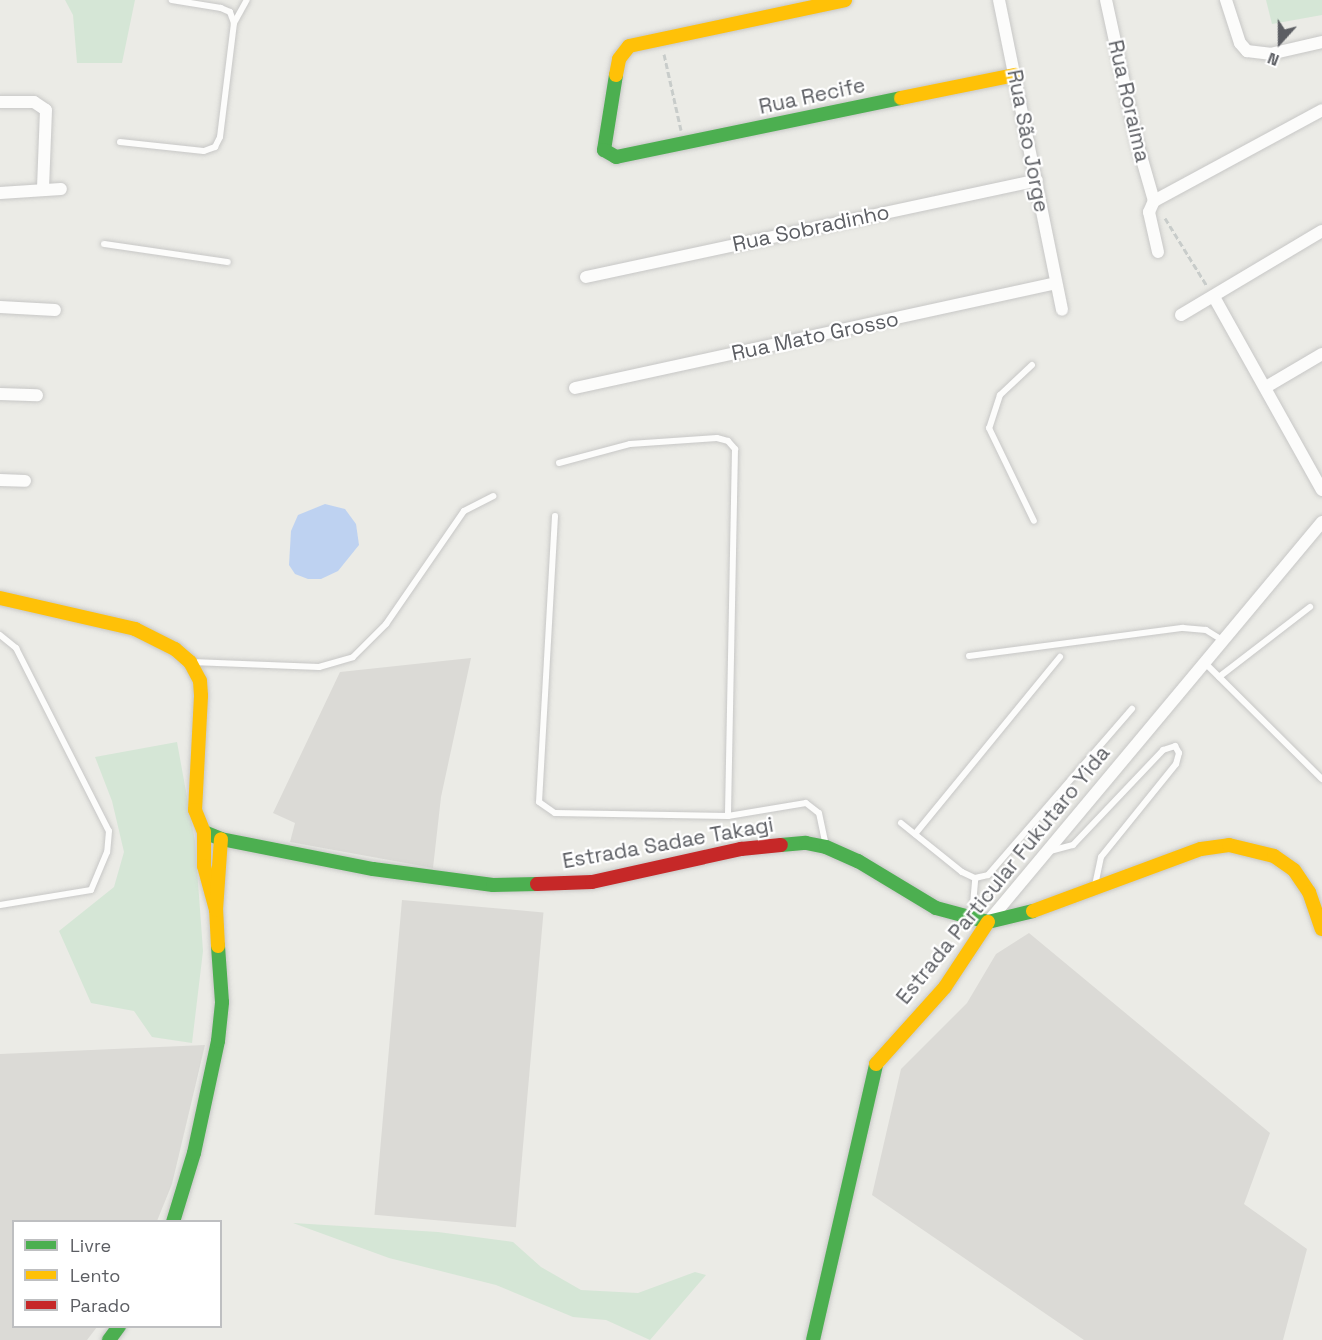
<!DOCTYPE html>
<html>
<head>
<meta charset="utf-8">
<style>
  body { margin:0 }
  #map { position:relative; width:1322px; height:1340px; overflow:hidden; background:#ebebe6; font-family:"Space Grotesk",sans-serif }
  div>[style] { position:absolute }
  .industrial>* { inset:0; background:#dbdad6; transform-origin:0 0 }
  .green>* { inset:0; background:#d5e6d6 }
  .water>* { inset:0; background:#bed2f1 }
  .path>* { height:3px; margin-top:-1.5px; transform-origin:0; background:repeating-linear-gradient(90deg,#c8ccca 0 6px,transparent 0 9px) }
  .roads { filter:drop-shadow(0 0 2px #c7c7c6) drop-shadow(0 0 2px #c7c7c6) }
  .lane>* { height:6px; margin:-3px; padding:0 3px; transform-origin:3px; border-radius:3px; background:#fcfcfb }
  .street>* { height:12px; margin:-6px; padding:0 6px; transform-origin:6px; border-radius:6px; background:#fcfcfb }
  .fast>* { height:14px; margin:-7px; padding:0 7px; transform-origin:7px; border-radius:7px; background:#4caf50 }
  .slow>* { height:14px; margin:-7px; padding:0 7px; transform-origin:7px; border-radius:7px; background:#ffc107 }
  .jam>* { height:14px; margin:-7px; padding:0 7px; transform-origin:7px; border-radius:7px; background:#c62828 }
  span { translate:-50% -50%; white-space:nowrap; text-align:center; line-height:1.15; -webkit-text-stroke:4.5px #fff; paint-order:stroke }
  .street-label { font-size:21px; color:#5c5e63 }
  .legend { position:absolute; left:12px; top:1220px; width:210px; height:108px; box-sizing:border-box; background:#fff; border:2px solid #bebfc1; margin:0; padding:8px 10px; list-style:none; font-size:18px; color:#5c5e63 }
  .legend li { display:flex; align-items:center; gap:12px; height:30px }
  .legend b { width:30px; border:2px solid #bebfc1 }
  .north { position:absolute; left:1250px; top:12px; width:60px; height:60px; -webkit-text-stroke:4px #fff; paint-order:stroke; rotate:201deg; font-size:16px; font-weight:700; line-height:24px; text-align:center; color:#5c5e63 }
  .north::after { content:''; display:block; margin:auto; width:21px; height:27px; background:#5c5e63; clip-path:polygon(50% 0,100% 100%,50% 72%,0 100%) }
</style>
</head>
<body>
<div id="map">
  <div class="industrial">
    <i style="clip-path:polygon(471px 658px,441px 797px,433px 868px,290px 842px,295px 823px,273px 813px,340px 672px)"></i>
    <i style="left:402px;top:900px;width:142px;height:316px;rotate:5deg"></i>
    <i style="clip-path:polygon(1029px 933px,1270px 1133px,1244px 1204px,1307px 1249px,1283px 1340px,1084px 1340px,872px 1195px,901px 1069px,967px 1003px,996px 954px)"></i>
    <i style="clip-path:polygon(205px 1045px,172px 1184px,157px 1221px,14px 1222px,14px 1326px,97px 1327px,87px 1340px,0 1340px,0 1054px)"></i>
  </div>
  <div class="green">
    <i style="clip-path:polygon(65px 0,135px 0,122px 63px,77px 63px,73px 15px)"></i>
    <i style="clip-path:polygon(1266px 0,1322px 0,1322px 15px,1272px 24px)"></i>
    <i style="clip-path:polygon(177px 742px,195px 841px,203px 951px,192px 1043px,152px 1037px,134px 1011px,91px 1003px,59px 931px,114px 887px,124px 852px,112px 801px,95px 757px)"></i>
    <i style="clip-path:polygon(293px 1223px,438px 1232px,513px 1242px,541px 1267px,581px 1290px,638px 1293px,695px 1272px,706px 1275px,650px 1340px,606px 1320px,573px 1317px,496px 1285px,389px 1258px)"></i>
  </div>
  <div class="water">
    <i style="clip-path:polygon(325px 504px,345px 509px,356px 524px,359px 545px,338px 571px,321px 579px,308px 579px,295px 574px,289px 565px,291px 531px,298px 515px)"></i>
  </div>
  <div class="path">
    <i style="left:664px;top:54px;width:78px;rotate:77.4deg"></i>
    <i style="left:1165px;top:218px;width:80px;rotate:58.3deg"></i>
  </div>
  <div class="roads">
    <div class="lane">
      <i style="left:234px;top:23px;width:26px;rotate:-61deg"></i>
      <i style="left:120px;top:142px;width:84px;rotate:6.1deg"></i>
      <i style="left:204px;top:151px;width:12px;rotate:-20deg"></i>
      <i style="left:215px;top:147px;width:11px;rotate:-63deg"></i>
      <i style="left:220px;top:137px;width:115px;rotate:-83deg"></i>
      <i style="left:234px;top:23px;width:12px;rotate:-110deg"></i>
      <i style="left:230px;top:12px;width:10px;rotate:-156deg"></i>
      <i style="left:221px;top:8px;width:50px;rotate:-170.7deg"></i>
      <i style="left:104px;top:244px;width:125px;rotate:8.3deg"></i>
      <i style="left:1032px;top:365px;width:44px;rotate:136.8deg"></i>
      <i style="left:1000px;top:395px;width:35px;rotate:108deg"></i>
      <i style="left:989px;top:428px;width:103px;rotate:64.2deg"></i>
      <i style="left:559px;top:463px;width:73px;rotate:-15deg"></i>
      <i style="left:630px;top:444px;width:87px;rotate:-3.9deg"></i>
      <i style="left:717px;top:438px;width:11px;rotate:15deg"></i>
      <i style="left:728px;top:441px;width:11px;rotate:49deg"></i>
      <i style="left:735px;top:449px;width:367px;rotate:91.1deg"></i>
      <i style="left:728px;top:816px;width:79px;rotate:-9.5deg"></i>
      <i style="left:806px;top:803px;width:16px;rotate:38deg"></i>
      <i style="left:819px;top:813px;width:34px;rotate:78deg"></i>
      <i style="left:555px;top:516px;width:286px;rotate:93.2deg"></i>
      <i style="left:539px;top:802px;width:19px;rotate:35deg"></i>
      <i style="left:555px;top:813px;width:173px;rotate:1deg"></i>
      <i style="left:0;top:635px;width:21px;rotate:39deg"></i>
      <i style="left:16px;top:648px;width:205px;rotate:63.1deg"></i>
      <i style="left:109px;top:831px;width:21px;rotate:95deg"></i>
      <i style="left:107px;top:852px;width:41px;rotate:112.8deg"></i>
      <i style="left:91px;top:890px;width:92px;rotate:170.6deg"></i>
      <i style="left:969px;top:656px;width:216px;rotate:-7.5deg"></i>
      <i style="left:1183px;top:628px;width:23px;rotate:5deg"></i>
      <i style="left:1206px;top:630px;width:19px;rotate:32deg"></i>
      <i style="left:192px;top:662px;width:127px;rotate:2.3deg"></i>
      <i style="left:319px;top:667px;width:35px;rotate:-16deg"></i>
      <i style="left:353px;top:657px;width:47px;rotate:-45deg"></i>
      <i style="left:386px;top:624px;width:137px;rotate:-55.4deg"></i>
      <i style="left:464px;top:511px;width:33px;rotate:-27deg"></i>
      <i style="left:1204px;top:662px;width:166px;rotate:44.8deg"></i>
      <i style="left:1219px;top:677px;width:115px;rotate:-37.6deg"></i>
      <i style="left:901px;top:823px;width:78px;rotate:38.8deg"></i>
      <i style="left:962px;top:872px;width:14px;rotate:25deg"></i>
      <i style="left:975px;top:878px;width:13px;rotate:-13deg"></i>
      <i style="left:988px;top:875px;width:220px;rotate:-49.1deg"></i>
      <i style="left:915px;top:834px;width:229px;rotate:-50.7deg"></i>
      <i style="left:1050px;top:851px;width:24px;rotate:-15deg"></i>
      <i style="left:1073px;top:845px;width:131px;rotate:-46.5deg"></i>
      <i style="left:1163px;top:750px;width:13px;rotate:-18deg"></i>
      <i style="left:1175px;top:746px;width:8px;rotate:60deg"></i>
      <i style="left:1179px;top:753px;width:11px;rotate:105deg"></i>
      <i style="left:1176px;top:764px;width:119px;rotate:128.9deg"></i>
      <i style="left:1101px;top:857px;width:33px;rotate:102deg"></i>
      <i style="left:972px;top:916px;width:38px;rotate:-85deg"></i>
    </div>
    <div class="street">
      <i style="left:999px;top:0;width:316px;rotate:78.5deg"></i>
      <i style="left:1106px;top:0;width:145px;rotate:77.7deg"></i>
      <i style="left:1137px;top:142px;width:61px;rotate:73.9deg"></i>
      <i style="left:1226px;top:0;width:45px;rotate:72deg"></i>
      <i style="left:1240px;top:43px;width:11px;rotate:49deg"></i>
      <i style="left:1247px;top:51px;width:23px;rotate:7deg"></i>
      <i style="left:1270px;top:54px;width:53px;rotate:-13deg"></i>
      <i style="left:0;top:102px;width:34px"></i>
      <i style="left:34px;top:102px;width:14px;rotate:34deg"></i>
      <i style="left:46px;top:110px;width:79px;rotate:92.2deg"></i>
      <i style="left:0;top:193px;width:61px;rotate:-3.8deg"></i>
      <i style="left:1158px;top:252px;width:41px;rotate:-102.7deg"></i>
      <i style="left:1149px;top:212px;width:12px;rotate:-66deg"></i>
      <i style="left:1154px;top:201px;width:191px;rotate:-28.4deg"></i>
      <i style="left:586px;top:277px;width:461px;rotate:-12.1deg"></i>
      <i style="left:1214px;top:297px;width:221px;rotate:60.8deg"></i>
      <i style="left:0;top:307px;width:55px;rotate:3.1deg"></i>
      <i style="left:1181px;top:315px;width:164px;rotate:-30.8deg"></i>
      <i style="left:1266px;top:387px;width:65px;rotate:-30.5deg"></i>
      <i style="left:575px;top:388px;width:491px;rotate:-12.3deg"></i>
      <i style="left:0;top:394px;width:37px;rotate:2deg"></i>
      <i style="left:0;top:480px;width:25px;rotate:2deg"></i>
      <i style="left:988px;top:922px;width:521px;rotate:-50.14deg"></i>
    </div>
    <div class="fast">
      <i style="left:616px;top:75px;width:76px;rotate:99.1deg"></i>
      <i style="left:604px;top:150px;width:14px;rotate:30deg"></i>
      <i style="left:616px;top:157px;width:291px;rotate:-11.7deg"></i>
      <i style="left:204px;top:832px;width:18px;rotate:22deg"></i>
      <i style="left:221px;top:839px;width:155px;rotate:11.2deg"></i>
      <i style="left:373px;top:869px;width:121px;rotate:7.6deg"></i>
      <i style="left:493px;top:885px;width:44px;rotate:-1.3deg"></i>
      <i style="left:781px;top:845px;width:25px;rotate:-5deg"></i>
      <i style="left:806px;top:843px;width:20px;rotate:11deg"></i>
      <i style="left:826px;top:847px;width:35px;rotate:24deg"></i>
      <i style="left:858px;top:861px;width:91px;rotate:31.1deg"></i>
      <i style="left:936px;top:908px;width:54px;rotate:15.1deg"></i>
      <i style="left:988px;top:922px;width:46px;rotate:-13.7deg"></i>
      <i style="left:173px;top:1222px;width:72px;rotate:-73.1deg"></i>
      <i style="left:194px;top:1153px;width:115px;rotate:-77.9deg"></i>
      <i style="left:218px;top:1041px;width:39px;rotate:-84deg"></i>
      <i style="left:222px;top:1002px;width:56px;rotate:-94.1deg"></i>
      <i style="left:109px;top:1340px;width:17px;rotate:-54deg"></i>
      <i style="left:813px;top:1340px;width:283px;rotate:-77.1deg"></i>
    </div>
    <div class="slow">
      <i style="left:616px;top:75px;width:16px;rotate:-79deg"></i>
      <i style="left:619px;top:59px;width:16px;rotate:-52deg"></i>
      <i style="left:629px;top:46px;width:221px;rotate:-12deg"></i>
      <i style="left:901px;top:98px;width:116px;rotate:-11.4deg"></i>
      <i style="left:0;top:598px;width:139px;rotate:12.9deg"></i>
      <i style="left:135px;top:629px;width:45px;rotate:26.6deg"></i>
      <i style="left:175px;top:649px;width:20px;rotate:41deg"></i>
      <i style="left:190px;top:662px;width:21px;rotate:62deg"></i>
      <i style="left:200px;top:681px;width:15px;rotate:86deg"></i>
      <i style="left:201px;top:696px;width:114px;rotate:93deg"></i>
      <i style="left:195px;top:810px;width:24px;rotate:68deg"></i>
      <i style="left:204px;top:832px;width:34px;rotate:90deg"></i>
      <i style="left:204px;top:866px;width:46px;rotate:74.7deg"></i>
      <i style="left:1033px;top:911px;width:179px;rotate:-20.3deg"></i>
      <i style="left:1201px;top:849px;width:28px;rotate:-8deg"></i>
      <i style="left:1229px;top:845px;width:46px;rotate:13.7deg"></i>
      <i style="left:1274px;top:856px;width:24px;rotate:35deg"></i>
      <i style="left:1294px;top:870px;width:27px;rotate:56deg"></i>
      <i style="left:1309px;top:892px;width:39px;rotate:71deg"></i>
      <i style="left:218px;top:946px;width:36px;rotate:-93deg"></i>
      <i style="left:216px;top:910px;width:71px;rotate:-86deg"></i>
      <i style="left:876px;top:1064px;width:103px;rotate:-48.1deg"></i>
      <i style="left:945px;top:987px;width:78px;rotate:-56.5deg"></i>
    </div>
    <div class="jam">
      <i style="left:537px;top:884px;width:55px;rotate:-2.1deg"></i>
      <i style="left:592px;top:882px;width:153px;rotate:-12.5deg"></i>
      <i style="left:741px;top:849px;width:40px;rotate:-5.7deg"></i>
    </div>
  </div>
  <div class="street-label">
    <span style="left:812px;top:96px;rotate:-12deg">Rua Recife</span>
    <span style="left:1129px;top:101px;rotate:77deg">Rua Roraima</span>
    <span style="left:1028px;top:141px;rotate:79deg">Rua São Jorge</span>
    <span style="left:811px;top:228px;rotate:-12deg">Rua Sobradinho</span>
    <span style="left:815px;top:336px;rotate:-12deg">Rua Mato Grosso</span>
    <span style="left:668px;top:843px;rotate:-10deg">Estrada Sadae Takagi</span>
    <span style="left:1003px;top:875px;rotate:-51deg">Estrada Particular Fukutaro Yida</span>
  </div>
  <ul class="legend">
  <li><b style="height:8px;background:#4caf50"></b>Livre</li>
  <li><b style="height:8px;background:#ffc107"></b>Lento</li>
  <li><b style="height:8px;background:#c62828"></b>Parado</li>
  </ul>
  <div class="north">N</div>
</div>
</body>
</html>
